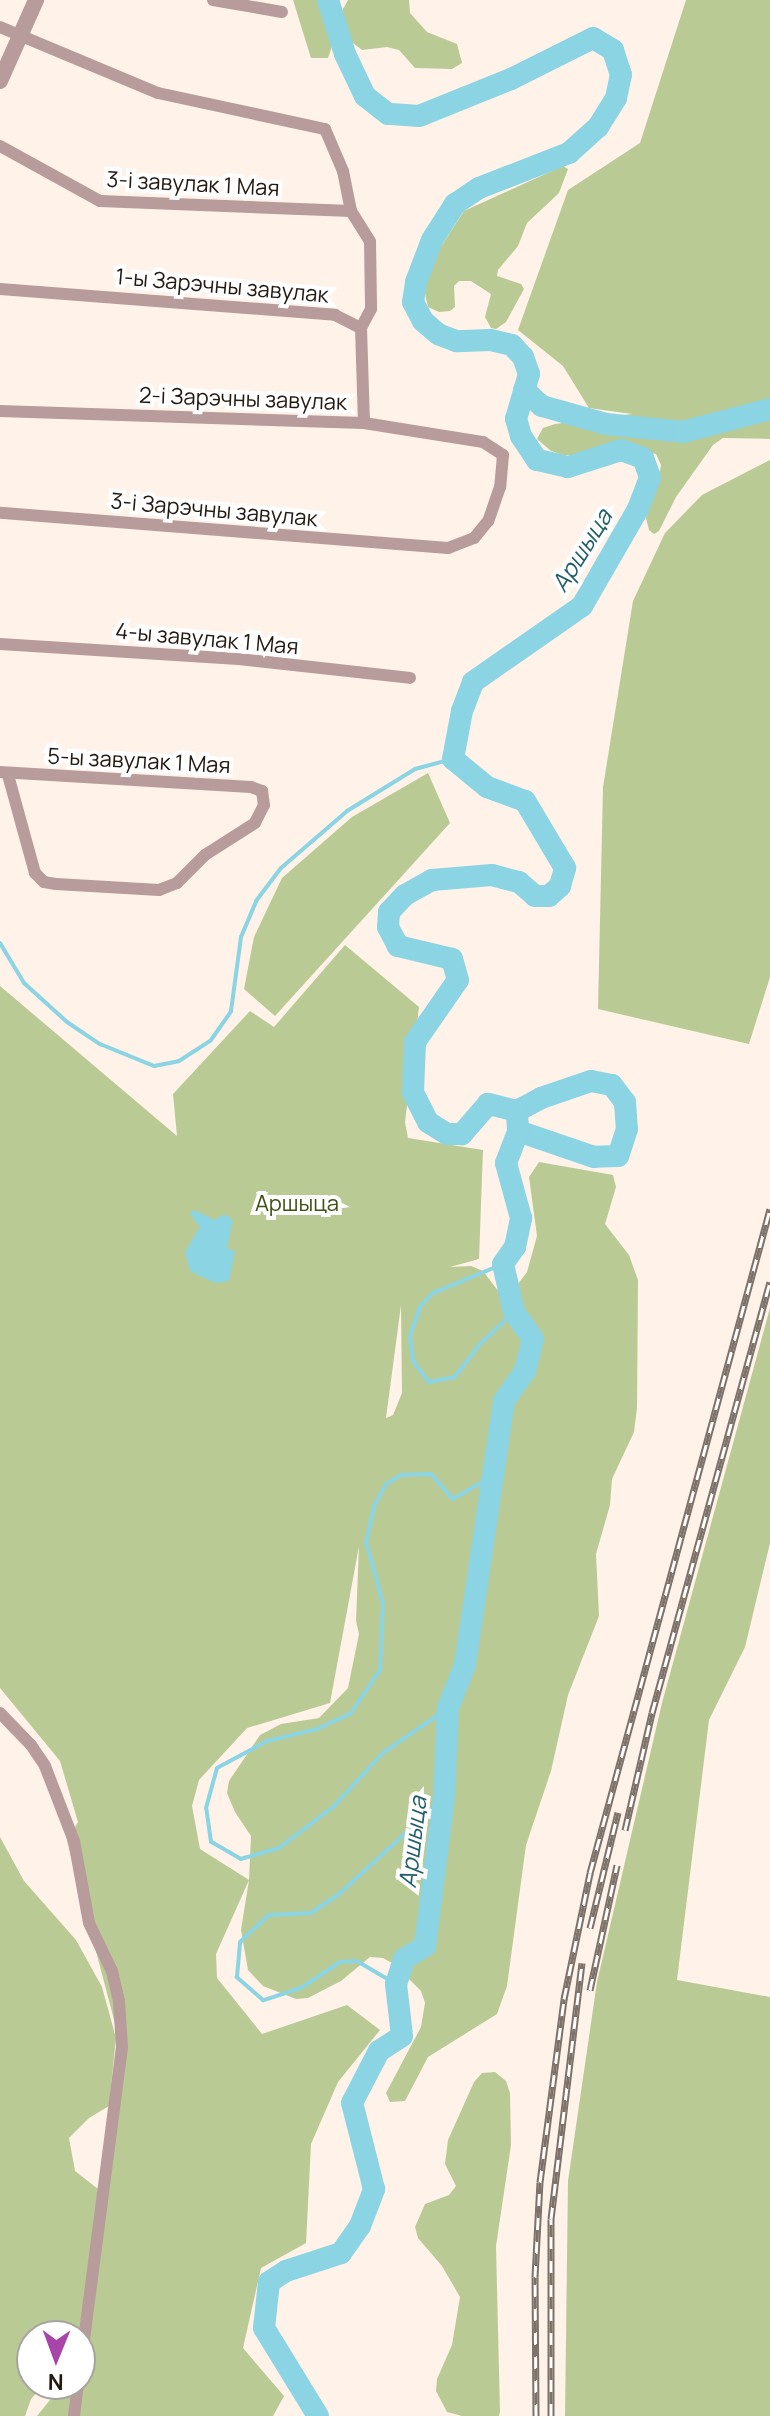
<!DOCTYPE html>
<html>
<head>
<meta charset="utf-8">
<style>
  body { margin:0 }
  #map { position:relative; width:770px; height:2416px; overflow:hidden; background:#fef2e9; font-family:Manrope,sans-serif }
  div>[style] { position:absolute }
  .green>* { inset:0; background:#b9ca94 }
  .water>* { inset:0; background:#8ad4e4 }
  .stream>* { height:4px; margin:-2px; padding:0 2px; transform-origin:2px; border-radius:2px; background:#8ad4e4 }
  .river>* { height:22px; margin:-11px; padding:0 11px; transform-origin:11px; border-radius:11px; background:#8ad4e4 }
  .minor>* { height:12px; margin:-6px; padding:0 6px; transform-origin:6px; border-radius:6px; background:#b89b9b }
  .tertiary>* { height:16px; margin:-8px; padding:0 8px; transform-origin:8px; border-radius:8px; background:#b89b9b }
  .rail>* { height:7px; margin-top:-3.5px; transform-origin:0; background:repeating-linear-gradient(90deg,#fff 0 12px,#7d7269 0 24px); box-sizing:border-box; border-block:2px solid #7d7269 }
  span { translate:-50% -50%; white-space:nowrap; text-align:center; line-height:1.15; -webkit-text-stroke:8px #fff; paint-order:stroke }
  .street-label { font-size:22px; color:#231911 }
  .park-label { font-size:22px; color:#405013 }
  .water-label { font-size:24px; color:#215e6a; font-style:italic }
  .north { position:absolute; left:16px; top:2320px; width:80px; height:80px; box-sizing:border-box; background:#fff; border:2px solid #a7a3a0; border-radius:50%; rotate:181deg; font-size:22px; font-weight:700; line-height:32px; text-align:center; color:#231911 }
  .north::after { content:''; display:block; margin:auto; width:28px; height:36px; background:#a944a9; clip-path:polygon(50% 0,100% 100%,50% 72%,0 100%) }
</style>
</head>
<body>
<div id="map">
  <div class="green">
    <i style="clip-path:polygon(293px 0,320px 0,332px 46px,328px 58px,311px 58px)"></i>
    <i style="clip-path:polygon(348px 0,409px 0,410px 13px,427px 32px,457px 44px,462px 63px,452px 69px,415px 68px,399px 50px,387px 47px,362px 50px,348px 39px,342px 28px,343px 9px)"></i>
    <i style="clip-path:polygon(686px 0,770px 0,770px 439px,723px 438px,713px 445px,676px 497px,659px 531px,654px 534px,649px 530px,646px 518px,658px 483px,661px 465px,656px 454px,621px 446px,592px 455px,563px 455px,551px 451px,537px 439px,543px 428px,555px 424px,632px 414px,589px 408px,563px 366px,518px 330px,568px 190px,640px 143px)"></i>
    <i style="clip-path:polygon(563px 166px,568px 169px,559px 193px,527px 223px,518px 246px,498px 270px,497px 276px,521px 284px,524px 289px,506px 322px,496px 329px,491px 328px,485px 317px,491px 294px,471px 281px,459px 281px,454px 286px,455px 307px,450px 311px,439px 312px,428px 307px,424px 289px,440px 248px,464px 211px)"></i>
    <i style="clip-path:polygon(770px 460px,770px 977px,749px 1044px,598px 1009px,603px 787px,633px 601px,665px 533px,702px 495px)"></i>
    <i style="clip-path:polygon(428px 773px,450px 823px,275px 1016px,244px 989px,254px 937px,282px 878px,352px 817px)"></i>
    <i style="clip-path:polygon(evenodd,345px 945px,419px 1007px,405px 1122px,408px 1138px,483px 1150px,479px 1259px,450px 1267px,471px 1266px,483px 1271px,499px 1292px,512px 1292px,527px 1272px,537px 1236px,529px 1177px,539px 1162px,613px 1175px,616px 1187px,605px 1224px,629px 1255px,638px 1280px,637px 1408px,634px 1432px,612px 1479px,610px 1505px,596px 1554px,599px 1616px,568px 1695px,551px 1771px,526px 1845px,507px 1986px,497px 2014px,428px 2057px,405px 2101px,390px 2102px,386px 2093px,421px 2027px,425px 2003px,421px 1991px,394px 1964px,383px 1958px,370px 1957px,341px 1981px,308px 1998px,296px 1999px,263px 1986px,248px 1970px,241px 1930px,249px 1880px,216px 1954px,217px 1978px,262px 2034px,347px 2005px,380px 2030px,338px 2082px,311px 2144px,306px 2243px,261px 2268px,243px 2348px,284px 2396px,273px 2416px,37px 2416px,63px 2384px,80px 2384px,80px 2344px,123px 2054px,67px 1841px,78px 1822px,60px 1761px,0 1688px,0 986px,177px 1136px,173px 1094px,250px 1011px,274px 1027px,345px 945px,401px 1305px,402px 1393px,393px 1415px,386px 1418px,401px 1305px,345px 945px,359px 1546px,356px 1621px,359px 1634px,348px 1688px,319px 1718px,281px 1724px,260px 1735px,229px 1781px,227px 1793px,235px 1812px,251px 1836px,249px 1880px,200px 1849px,192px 1806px,199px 1780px,247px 1728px,330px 1703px,359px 1546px)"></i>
    <i style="clip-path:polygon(770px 1308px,770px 1543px,745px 1647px,709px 1720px,677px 1980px,770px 1997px,770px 2416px,565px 2416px,568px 2181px,597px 1982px,662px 1703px)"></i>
    <i style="clip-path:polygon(0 1837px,24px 1881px,76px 1940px,102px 1987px,116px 2038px,109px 2106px,89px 2118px,69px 2138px,75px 2171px,98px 2189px,80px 2336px,32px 2336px,32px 2384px,44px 2384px,31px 2399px,25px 2416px,0 2416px)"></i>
    <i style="clip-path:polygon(495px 2072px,506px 2081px,510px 2093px,511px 2145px,496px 2246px,500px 2412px,499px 2416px,462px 2416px,447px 2412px,436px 2391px,437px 2379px,452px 2345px,460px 2297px,442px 2266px,418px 2238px,415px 2227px,425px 2204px,449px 2195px,456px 2186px,445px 2164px,448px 2140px,474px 2082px,482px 2073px)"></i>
  </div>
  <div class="water">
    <i style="clip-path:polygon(194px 1210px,215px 1220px,224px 1214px,233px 1220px,227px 1248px,235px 1251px,229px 1281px,215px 1283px,190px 1271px,185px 1252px,200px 1227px,190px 1214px)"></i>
  </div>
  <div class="stream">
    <i style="left:0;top:943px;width:47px;rotate:59deg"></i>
    <i style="left:24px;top:983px;width:58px;rotate:42.2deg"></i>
    <i style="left:67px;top:1022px;width:40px;rotate:34deg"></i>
    <i style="left:100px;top:1044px;width:58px;rotate:22.2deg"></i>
    <i style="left:154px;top:1066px;width:25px;rotate:-11deg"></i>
    <i style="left:179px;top:1061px;width:38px;rotate:-33deg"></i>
    <i style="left:211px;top:1040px;width:35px;rotate:-55deg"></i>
    <i style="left:231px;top:1011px;width:75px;rotate:-82.3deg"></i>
    <i style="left:241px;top:937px;width:39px;rotate:-67deg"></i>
    <i style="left:256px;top:901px;width:41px;rotate:-52.9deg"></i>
    <i style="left:281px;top:868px;width:87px;rotate:-40.8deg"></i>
    <i style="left:347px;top:811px;width:80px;rotate:-31.7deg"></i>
    <i style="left:415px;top:769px;width:39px;rotate:-15deg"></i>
    <i style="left:503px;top:1264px;width:76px;rotate:157.5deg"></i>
    <i style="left:433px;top:1293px;width:19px;rotate:133deg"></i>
    <i style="left:420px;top:1307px;width:31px;rotate:109deg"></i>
    <i style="left:410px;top:1336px;width:25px;rotate:83deg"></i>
    <i style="left:413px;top:1361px;width:26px;rotate:53deg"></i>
    <i style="left:429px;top:1382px;width:26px;rotate:-11deg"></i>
    <i style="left:455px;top:1377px;width:40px;rotate:-53deg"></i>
    <i style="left:479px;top:1345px;width:48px;rotate:-43.3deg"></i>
    <i style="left:448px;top:1708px;width:79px;rotate:145.3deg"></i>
    <i style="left:383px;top:1753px;width:74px;rotate:132.8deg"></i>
    <i style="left:333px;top:1807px;width:68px;rotate:142.8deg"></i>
    <i style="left:279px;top:1848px;width:40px;rotate:164deg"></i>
    <i style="left:241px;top:1859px;width:34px;rotate:-150deg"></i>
    <i style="left:211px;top:1842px;width:34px;rotate:-98deg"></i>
    <i style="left:206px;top:1808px;width:41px;rotate:-74.6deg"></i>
    <i style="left:217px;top:1768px;width:57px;rotate:-28.4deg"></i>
    <i style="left:267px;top:1741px;width:51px;rotate:-13.5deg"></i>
    <i style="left:317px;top:1729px;width:38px;rotate:-25deg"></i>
    <i style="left:351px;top:1713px;width:52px;rotate:-56deg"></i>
    <i style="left:380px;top:1670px;width:67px;rotate:-87.4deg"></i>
    <i style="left:383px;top:1603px;width:63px;rotate:-105.6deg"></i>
    <i style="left:366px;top:1542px;width:37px;rotate:-77deg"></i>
    <i style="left:374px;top:1506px;width:25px;rotate:-61deg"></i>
    <i style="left:386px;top:1484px;width:17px;rotate:-31deg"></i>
    <i style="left:401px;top:1475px;width:30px;rotate:-2deg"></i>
    <i style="left:431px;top:1474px;width:33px;rotate:49deg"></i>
    <i style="left:453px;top:1499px;width:45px;rotate:-30.5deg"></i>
    <i style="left:396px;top:1984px;width:45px;rotate:-149.5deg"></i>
    <i style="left:357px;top:1961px;width:17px;rotate:177deg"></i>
    <i style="left:340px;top:1962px;width:47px;rotate:146.3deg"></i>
    <i style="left:301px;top:1988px;width:40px;rotate:162deg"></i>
    <i style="left:263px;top:2000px;width:35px;rotate:-139deg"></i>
    <i style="left:237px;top:1977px;width:35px;rotate:-85deg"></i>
    <i style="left:240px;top:1942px;width:40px;rotate:-43deg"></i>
    <i style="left:269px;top:1915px;width:42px;rotate:-2.7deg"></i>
    <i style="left:311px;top:1913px;width:34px;rotate:-34deg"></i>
    <i style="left:339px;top:1894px;width:142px;rotate:-42.4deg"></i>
  </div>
  <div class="river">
    <i style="left:524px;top:390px;width:24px;rotate:42deg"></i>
    <i style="left:542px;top:406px;width:66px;rotate:15.7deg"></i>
    <i style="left:606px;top:424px;width:77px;rotate:5.9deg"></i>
    <i style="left:683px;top:432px;width:90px;rotate:-14.8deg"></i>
    <i style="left:517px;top:1111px;width:27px;rotate:-28deg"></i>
    <i style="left:541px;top:1098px;width:53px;rotate:-18.8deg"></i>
    <i style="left:591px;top:1081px;width:21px;rotate:11deg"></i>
    <i style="left:612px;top:1085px;width:21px;rotate:53deg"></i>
    <i style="left:625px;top:1102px;width:27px;rotate:86deg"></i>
    <i style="left:627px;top:1129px;width:28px;rotate:108deg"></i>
    <i style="left:618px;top:1156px;width:24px;rotate:178deg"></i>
    <i style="left:594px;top:1157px;width:80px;rotate:-161.1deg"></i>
    <i style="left:318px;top:2416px;width:103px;rotate:-121.5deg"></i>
    <i style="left:264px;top:2328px;width:46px;rotate:-83.8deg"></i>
    <i style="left:269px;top:2282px;width:20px;rotate:-33deg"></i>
    <i style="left:286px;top:2271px;width:58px;rotate:-18.1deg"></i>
    <i style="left:341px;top:2253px;width:33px;rotate:-55deg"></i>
    <i style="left:360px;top:2226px;width:40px;rotate:-69deg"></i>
    <i style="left:374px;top:2189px;width:89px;rotate:-104.3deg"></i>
    <i style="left:352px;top:2103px;width:59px;rotate:-62.6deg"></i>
    <i style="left:379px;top:2051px;width:27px;rotate:-33deg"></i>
    <i style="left:402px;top:2036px;width:52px;rotate:-96.6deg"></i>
    <i style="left:396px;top:1984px;width:26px;rotate:-72deg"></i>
    <i style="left:404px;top:1959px;width:25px;rotate:-32deg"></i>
    <i style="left:425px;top:1946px;width:149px;rotate:-82.7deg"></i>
    <i style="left:444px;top:1798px;width:90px;rotate:-87.5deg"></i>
    <i style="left:448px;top:1708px;width:46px;rotate:-68.4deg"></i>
    <i style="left:465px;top:1665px;width:267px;rotate:-81.6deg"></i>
    <i style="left:504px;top:1401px;width:37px;rotate:-55deg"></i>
    <i style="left:525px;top:1371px;width:33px;rotate:-76deg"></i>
    <i style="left:533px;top:1339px;width:33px;rotate:-125deg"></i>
    <i style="left:514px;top:1312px;width:49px;rotate:-102.9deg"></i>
    <i style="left:503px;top:1264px;width:21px;rotate:-55deg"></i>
    <i style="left:515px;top:1247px;width:30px;rotate:-78deg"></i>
    <i style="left:521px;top:1218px;width:57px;rotate:-105.3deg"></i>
    <i style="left:506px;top:1163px;width:34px;rotate:-69deg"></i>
    <i style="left:518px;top:1131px;width:20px;rotate:-93deg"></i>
    <i style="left:517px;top:1111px;width:30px;rotate:-166deg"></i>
    <i style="left:488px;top:1104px;width:40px;rotate:131deg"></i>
    <i style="left:462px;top:1134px;width:15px;rotate:180deg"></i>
    <i style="left:447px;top:1134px;width:22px;rotate:-148deg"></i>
    <i style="left:428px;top:1122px;width:34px;rotate:-117deg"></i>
    <i style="left:413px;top:1092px;width:50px;rotate:-87.7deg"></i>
    <i style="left:415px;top:1042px;width:75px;rotate:-55.3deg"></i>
    <i style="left:458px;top:980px;width:22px;rotate:-106deg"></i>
    <i style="left:452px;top:959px;width:56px;rotate:-166.5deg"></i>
    <i style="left:398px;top:946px;width:21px;rotate:-118deg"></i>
    <i style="left:388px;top:927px;width:15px;rotate:-86deg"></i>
    <i style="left:389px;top:912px;width:23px;rotate:-47deg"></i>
    <i style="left:405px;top:895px;width:31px;rotate:-29deg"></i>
    <i style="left:432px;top:880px;width:60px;rotate:-4.8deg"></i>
    <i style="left:492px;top:875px;width:28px;rotate:15deg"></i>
    <i style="left:519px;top:882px;width:21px;rotate:41deg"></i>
    <i style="left:535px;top:896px;width:14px"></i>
    <i style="left:549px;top:896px;width:15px;rotate:-42deg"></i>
    <i style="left:560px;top:886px;width:19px;rotate:-74deg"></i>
    <i style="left:565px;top:868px;width:78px;rotate:-120.8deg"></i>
    <i style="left:525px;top:801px;width:40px;rotate:-159.8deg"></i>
    <i style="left:487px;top:787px;width:44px;rotate:-140.5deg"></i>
    <i style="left:453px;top:759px;width:49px;rotate:-79.4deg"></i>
    <i style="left:462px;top:711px;width:31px;rotate:-69deg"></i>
    <i style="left:473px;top:682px;width:133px;rotate:-34.9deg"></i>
    <i style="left:582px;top:606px;width:112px;rotate:-60deg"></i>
    <i style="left:638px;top:509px;width:34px;rotate:-69deg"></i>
    <i style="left:650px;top:477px;width:20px;rotate:-110deg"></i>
    <i style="left:643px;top:458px;width:23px;rotate:-160deg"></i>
    <i style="left:621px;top:450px;width:56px;rotate:162.2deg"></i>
    <i style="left:568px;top:467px;width:32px;rotate:-167deg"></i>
    <i style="left:537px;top:460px;width:29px;rotate:-124deg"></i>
    <i style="left:521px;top:436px;width:18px;rotate:-106deg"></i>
    <i style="left:516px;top:419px;width:47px;rotate:-73.9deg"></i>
    <i style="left:529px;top:374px;width:18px;rotate:-109deg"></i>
    <i style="left:523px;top:357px;width:16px;rotate:-133deg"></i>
    <i style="left:512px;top:345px;width:23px;rotate:-167deg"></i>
    <i style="left:490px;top:340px;width:34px;rotate:178deg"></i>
    <i style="left:456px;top:341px;width:19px;rotate:-159deg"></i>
    <i style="left:438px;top:334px;width:20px;rotate:-139deg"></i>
    <i style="left:423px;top:321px;width:21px;rotate:-118deg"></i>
    <i style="left:413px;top:302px;width:20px;rotate:-81deg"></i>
    <i style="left:416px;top:282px;width:45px;rotate:-69.1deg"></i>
    <i style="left:432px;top:240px;width:43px;rotate:-57.4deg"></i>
    <i style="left:455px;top:204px;width:29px;rotate:-34deg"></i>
    <i style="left:479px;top:188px;width:97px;rotate:-21.3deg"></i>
    <i style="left:569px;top:153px;width:39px;rotate:-42deg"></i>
    <i style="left:598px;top:127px;width:34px;rotate:-58deg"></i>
    <i style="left:616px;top:98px;width:24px;rotate:-78deg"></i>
    <i style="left:621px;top:75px;width:26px;rotate:-108deg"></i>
    <i style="left:613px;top:50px;width:23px;rotate:-149deg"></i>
    <i style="left:593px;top:38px;width:92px;rotate:153.4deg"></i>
    <i style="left:511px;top:79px;width:99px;rotate:158.1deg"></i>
    <i style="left:419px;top:116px;width:31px;rotate:-176deg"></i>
    <i style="left:388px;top:114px;width:29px;rotate:-142deg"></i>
    <i style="left:365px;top:96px;width:47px;rotate:-115.5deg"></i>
    <i style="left:345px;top:54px;width:57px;rotate:-107.5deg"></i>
  </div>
  <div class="minor">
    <i style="left:213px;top:0;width:70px;rotate:9.9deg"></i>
    <i style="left:0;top:27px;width:171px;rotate:22.7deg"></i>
    <i style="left:158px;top:93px;width:171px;rotate:12.2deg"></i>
    <i style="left:325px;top:129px;width:46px;rotate:66.8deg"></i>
    <i style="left:343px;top:171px;width:41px;rotate:78.7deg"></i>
    <i style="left:351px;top:211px;width:36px;rotate:58deg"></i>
    <i style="left:370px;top:242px;width:67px;rotate:89.1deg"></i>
    <i style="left:371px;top:309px;width:21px;rotate:118deg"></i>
    <i style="left:361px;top:328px;width:95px;rotate:88.2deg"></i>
    <i style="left:0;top:146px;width:114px;rotate:28.8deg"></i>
    <i style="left:100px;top:201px;width:251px;rotate:2.3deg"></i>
    <i style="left:0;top:289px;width:336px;rotate:4.4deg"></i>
    <i style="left:335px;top:315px;width:29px;rotate:27deg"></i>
    <i style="left:0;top:411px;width:364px;rotate:1.9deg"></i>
    <i style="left:364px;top:423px;width:121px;rotate:9.1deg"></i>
    <i style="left:483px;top:442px;width:24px;rotate:33deg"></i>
    <i style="left:503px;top:455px;width:32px;rotate:95deg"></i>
    <i style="left:500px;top:487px;width:36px;rotate:109deg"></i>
    <i style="left:488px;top:521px;width:22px;rotate:129deg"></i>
    <i style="left:474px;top:538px;width:28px;rotate:159deg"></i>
    <i style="left:448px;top:548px;width:449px;rotate:-175.5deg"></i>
    <i style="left:0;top:644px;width:239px;rotate:3.6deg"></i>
    <i style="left:239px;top:659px;width:172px;rotate:6.3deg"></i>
    <i style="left:0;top:772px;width:251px;rotate:3.4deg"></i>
    <i style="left:251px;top:787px;width:12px;rotate:20deg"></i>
    <i style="left:262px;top:791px;width:14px;rotate:82deg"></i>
    <i style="left:264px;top:805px;width:20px;rotate:117deg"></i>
    <i style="left:255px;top:823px;width:59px;rotate:147.4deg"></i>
    <i style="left:205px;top:855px;width:40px;rotate:135deg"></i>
    <i style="left:177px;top:883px;width:19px;rotate:159deg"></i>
    <i style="left:159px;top:890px;width:103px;rotate:-176.7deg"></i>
    <i style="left:56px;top:884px;width:12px;rotate:-171deg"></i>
    <i style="left:44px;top:882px;width:13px;rotate:-135deg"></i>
    <i style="left:35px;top:873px;width:102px;rotate:-105.4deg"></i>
    <i style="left:0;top:1713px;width:45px;rotate:45.9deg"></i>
    <i style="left:31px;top:1745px;width:25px;rotate:56deg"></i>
    <i style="left:45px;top:1766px;width:80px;rotate:68.9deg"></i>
    <i style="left:74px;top:1841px;width:83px;rotate:79.6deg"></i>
    <i style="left:89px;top:1923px;width:53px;rotate:64.4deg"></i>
    <i style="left:112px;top:1971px;width:31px;rotate:77deg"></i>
    <i style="left:119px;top:2001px;width:46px;rotate:86.3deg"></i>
    <i style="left:122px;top:2047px;width:327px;rotate:97.4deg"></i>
    <i style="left:74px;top:2416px;width:32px;rotate:-83deg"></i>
  </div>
  <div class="tertiary">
    <i style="left:0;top:81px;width:89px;rotate:-66deg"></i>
  </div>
  <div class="rail">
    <i style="left:625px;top:1830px;width:120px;rotate:-77deg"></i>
    <i style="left:652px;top:1713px;width:447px;rotate:-74.7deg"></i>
    <i style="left:590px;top:1928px;width:119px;rotate:-76.4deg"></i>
    <i style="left:590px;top:1990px;width:128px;rotate:-77.8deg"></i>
    <i style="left:536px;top:2416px;width:139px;rotate:-90.4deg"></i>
    <i style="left:535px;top:2277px;width:95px;rotate:-87deg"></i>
    <i style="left:540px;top:2182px;width:185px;rotate:-82.5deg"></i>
    <i style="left:564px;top:1999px;width:129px;rotate:-78.3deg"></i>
    <i style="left:590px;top:1873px;width:688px;rotate:-74.83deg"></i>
    <i style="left:551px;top:2416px;width:197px;rotate:-90deg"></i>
    <i style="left:551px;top:2219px;width:258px;rotate:-83.1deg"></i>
  </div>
  <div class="street-label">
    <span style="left:193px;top:184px;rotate:3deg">3-і завулак 1 Мая</span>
    <span style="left:222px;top:286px;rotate:5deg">1-ы Зарэчны завулак</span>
    <span style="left:243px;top:399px;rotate:2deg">2-і Зарэчны завулак</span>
    <span style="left:214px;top:510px;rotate:5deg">3-і Зарэчны завулак</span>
    <span style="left:207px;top:639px;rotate:5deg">4-ы завулак 1 Мая</span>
    <span style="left:139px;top:761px;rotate:3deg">5-ы завулак 1 Мая</span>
  </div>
  <div class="park-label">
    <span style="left:297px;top:1204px">Аршыца</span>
  </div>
  <div class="water-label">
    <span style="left:581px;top:550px;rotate:-58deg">Аршыца</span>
    <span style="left:412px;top:1842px;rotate:-83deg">Аршыца</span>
  </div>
  <div class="north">N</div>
</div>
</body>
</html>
